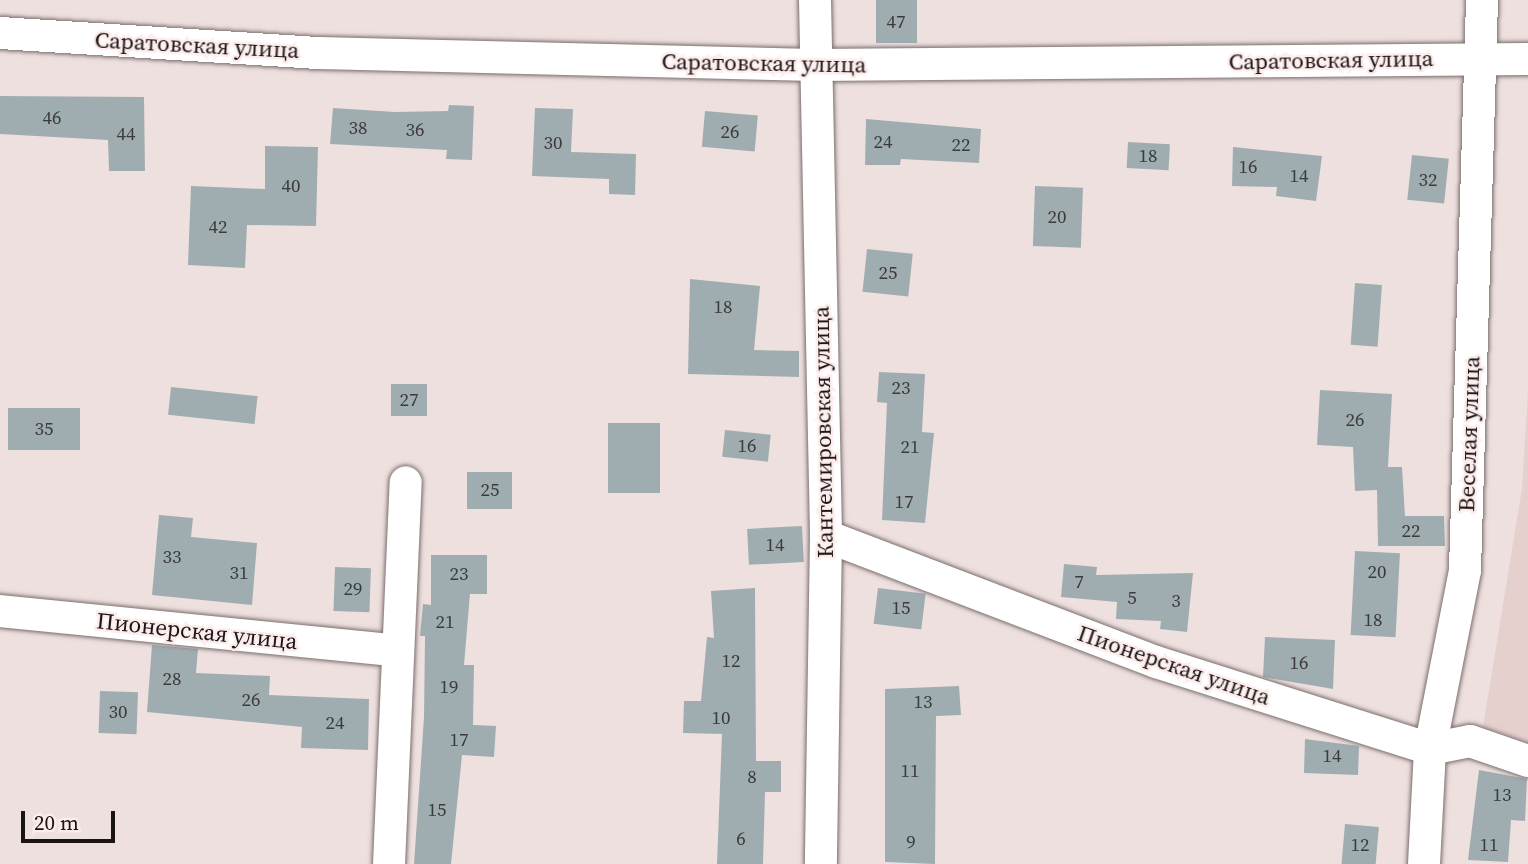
<!DOCTYPE html>
<html>
<head>
<meta charset="utf-8">
<style>
  body { margin:0 }
  #map { position:relative; width:1528px; height:864px; overflow:hidden; background:#eee0df; font-family:"Source Serif 4",serif }
  div>[style] { position:absolute }
  .built>* { inset:0; background:#e6d0ce }
  .building>* { inset:0; background:#a0adb0; transform-origin:0 0 }
  .roads { filter:drop-shadow(0 0 2px #7a6e6d) drop-shadow(0 0 2px #7a6e6d) }
  .minor>* { height:32px; margin:-16px; padding:0 16px; transform-origin:16px; border-radius:16px; background:#fff }
  span { translate:-50% -50%; white-space:nowrap; text-align:center; line-height:1.15; -webkit-text-stroke:5px #fcedec; paint-order:stroke }
  .number-label { font-size:19px; color:#3c3b3b }
  .number-label span { -webkit-text-stroke-width:0 }
  .street-label { font-size:23px; color:#1a1514 }
  .scale { position:absolute; left:21px; top:811px; width:94px; height:32px; box-sizing:border-box; border:4px solid #1a1514; border-top:0; padding-left:9px; font-size:21px; line-height:24px; white-space:nowrap; color:#1a1514; -webkit-text-stroke:5px #fcedec; paint-order:stroke }
</style>
</head>
<body>
<div id="map">
  <div class="built">
    <i style="clip-path:polygon(1528px 391px,1528px 742px,1483px 727px,1522px 488px)"></i>
  </div>
  <div class="building">
    <i style="left:876px;top:0;width:41px;height:43px"></i>
    <i style="clip-path:polygon(0 96px,144px 97px,145px 171px,109px 171px,108px 140px,0 134px)"></i>
    <i style="clip-path:polygon(449px 105px,474px 106px,472px 160px,446px 159px,447px 150px,330px 144px,333px 108px,395px 112px,448px 111px)"></i>
    <i style="clip-path:polygon(535px 108px,573px 109px,571px 152px,636px 154px,635px 195px,609px 194px,609px 179px,532px 176px)"></i>
    <i style="left:705px;top:111px;width:53px;height:36px;rotate:5deg"></i>
    <i style="clip-path:polygon(866px 119px,981px 129px,979px 163px,901px 159px,900px 165px,865px 165px)"></i>
    <i style="left:1128px;top:142px;width:42px;height:26px;rotate:3deg"></i>
    <i style="clip-path:polygon(265px 146px,318px 147px,316px 226px,247px 225px,245px 268px,188px 265px,191px 186px,265px 189px)"></i>
    <i style="clip-path:polygon(1233px 147px,1322px 156px,1316px 201px,1276px 196px,1277px 187px,1232px 186px)"></i>
    <i style="left:1412px;top:155px;width:37px;height:45px;rotate:6deg"></i>
    <i style="left:1035px;top:186px;width:48px;height:60px;rotate:2deg"></i>
    <i style="left:867px;top:249px;width:46px;height:43px;rotate:6deg"></i>
    <i style="clip-path:polygon(690px 279px,760px 286px,754px 350px,799px 351px,799px 377px,688px 374px)"></i>
    <i style="left:1355px;top:283px;width:27px;height:62px;rotate:4deg"></i>
    <i style="clip-path:polygon(879px 372px,925px 374px,922px 432px,934px 433px,925px 523px,882px 520px,887px 403px,877px 402px)"></i>
    <i style="left:391px;top:384px;width:36px;height:32px"></i>
    <i style="left:171px;top:387px;width:87px;height:28px;rotate:6deg"></i>
    <i style="clip-path:polygon(1320px 390px,1392px 394px,1388px 467px,1402px 467px,1405px 516px,1444px 516px,1445px 546px,1378px 546px,1377px 490px,1355px 491px,1353px 447px,1317px 445px)"></i>
    <i style="left:8px;top:408px;width:72px;height:42px"></i>
    <i style="left:608px;top:423px;width:52px;height:70px"></i>
    <i style="left:725px;top:430px;width:46px;height:27px;rotate:6deg"></i>
    <i style="left:467px;top:472px;width:45px;height:37px"></i>
    <i style="clip-path:polygon(159px 515px,193px 518px,191px 537px,257px 543px,252px 605px,152px 595px)"></i>
    <i style="left:802px;top:526px;width:36px;height:55px;rotate:87deg"></i>
    <i style="left:1355px;top:551px;width:45px;height:84px;rotate:3deg"></i>
    <i style="clip-path:polygon(431px 555px,487px 555px,487px 594px,470px 594px,464px 665px,474px 665px,473px 725px,496px 726px,494px 757px,462px 755px,451px 864px,414px 864px,424px 717px,425px 636px,420px 636px,423px 604px,431px 605px)"></i>
    <i style="clip-path:polygon(1064px 564px,1097px 567px,1096px 575px,1193px 573px,1187px 632px,1160px 629px,1161px 621px,1116px 619px,1117px 602px,1061px 597px)"></i>
    <i style="left:335px;top:567px;width:36px;height:44px;rotate:2deg"></i>
    <i style="clip-path:polygon(755px 588px,756px 761px,781px 761px,781px 792px,765px 792px,763px 864px,717px 864px,722px 734px,683px 733px,684px 701px,701px 701px,707px 637px,714px 638px,711px 591px)"></i>
    <i style="left:878px;top:588px;width:48px;height:36px;rotate:7deg"></i>
    <i style="clip-path:polygon(1265px 637px,1335px 640px,1333px 689px,1263px 677px)"></i>
    <i style="clip-path:polygon(152px 645px,198px 649px,196px 673px,270px 676px,269px 695px,369px 699px,368px 750px,301px 748px,302px 727px,147px 712px)"></i>
    <i style="clip-path:polygon(959px 686px,961px 715px,936px 716px,935px 864px,885px 862px,885px 689px)"></i>
    <i style="left:100px;top:691px;width:38px;height:42px;rotate:2deg"></i>
    <i style="clip-path:polygon(1305px 739px,1359px 746px,1358px 775px,1304px 773px)"></i>
    <i style="clip-path:polygon(1479px 770px,1527px 779px,1525px 821px,1511px 820px,1508px 862px,1468px 860px)"></i>
    <i style="left:1345px;top:824px;width:34px;height:40px;rotate:5deg"></i>
  </div>
  <div class="roads">
    <div class="minor">
      <i style="left:815px;top:0;width:536px;rotate:88.82deg"></i>
      <i style="left:826px;top:536px;width:328px;rotate:90.9deg"></i>
      <i style="left:0;top:33px;width:320px;rotate:3.6deg"></i>
      <i style="left:319px;top:53px;width:495px;rotate:1.4deg"></i>
      <i style="left:814px;top:65px;width:714px;rotate:-0.48deg"></i>
      <i style="left:826px;top:536px;width:353px;rotate:20.9deg"></i>
      <i style="left:1156px;top:662px;width:287px;rotate:17.6deg"></i>
      <i style="left:1430px;top:749px;width:41px;rotate:-11.3deg"></i>
      <i style="left:1470px;top:741px;width:61px;rotate:19deg"></i>
      <i style="left:0;top:611px;width:396px;rotate:5.7deg"></i>
      <i style="left:389px;top:864px;width:382px;rotate:-87.5deg"></i>
      <i style="left:1424px;top:864px;width:115px;rotate:-87deg"></i>
      <i style="left:1430px;top:749px;width:182px;rotate:-78.9deg"></i>
      <i style="left:1465px;top:570px;width:570px;rotate:-88.29deg"></i>
    </div>
  </div>
  <div class="number-label">
    <span style="left:896px;top:22px">47</span>
    <span style="left:52px;top:118px">46</span>
    <span style="left:358px;top:128px">38</span>
    <span style="left:415px;top:130px">36</span>
    <span style="left:730px;top:132px">26</span>
    <span style="left:126px;top:134px">44</span>
    <span style="left:883px;top:142px">24</span>
    <span style="left:553px;top:143px">30</span>
    <span style="left:961px;top:145px">22</span>
    <span style="left:1148px;top:156px">18</span>
    <span style="left:1248px;top:167px">16</span>
    <span style="left:1299px;top:176px">14</span>
    <span style="left:1428px;top:180px">32</span>
    <span style="left:291px;top:186px">40</span>
    <span style="left:1057px;top:217px">20</span>
    <span style="left:218px;top:227px">42</span>
    <span style="left:888px;top:273px">25</span>
    <span style="left:723px;top:307px">18</span>
    <span style="left:901px;top:388px">23</span>
    <span style="left:409px;top:400px">27</span>
    <span style="left:1355px;top:420px">26</span>
    <span style="left:44px;top:429px">35</span>
    <span style="left:747px;top:446px">16</span>
    <span style="left:910px;top:447px">21</span>
    <span style="left:490px;top:490px">25</span>
    <span style="left:904px;top:502px">17</span>
    <span style="left:1411px;top:531px">22</span>
    <span style="left:775px;top:545px">14</span>
    <span style="left:172px;top:557px">33</span>
    <span style="left:1377px;top:572px">20</span>
    <span style="left:239px;top:573px">31</span>
    <span style="left:459px;top:574px">23</span>
    <span style="left:1079px;top:582px">7</span>
    <span style="left:353px;top:589px">29</span>
    <span style="left:1132px;top:598px">5</span>
    <span style="left:1176px;top:601px">3</span>
    <span style="left:901px;top:608px">15</span>
    <span style="left:1373px;top:620px">18</span>
    <span style="left:445px;top:622px">21</span>
    <span style="left:731px;top:661px">12</span>
    <span style="left:1299px;top:663px">16</span>
    <span style="left:172px;top:679px">28</span>
    <span style="left:449px;top:687px">19</span>
    <span style="left:251px;top:700px">26</span>
    <span style="left:923px;top:702px">13</span>
    <span style="left:118px;top:712px">30</span>
    <span style="left:721px;top:718px">10</span>
    <span style="left:335px;top:723px">24</span>
    <span style="left:459px;top:740px">17</span>
    <span style="left:1332px;top:756px">14</span>
    <span style="left:910px;top:771px">11</span>
    <span style="left:752px;top:777px">8</span>
    <span style="left:1502px;top:795px">13</span>
    <span style="left:437px;top:810px">15</span>
    <span style="left:741px;top:839px">6</span>
    <span style="left:911px;top:842px">9</span>
    <span style="left:1360px;top:845px">12</span>
    <span style="left:1489px;top:845px">11</span>
  </div>
  <div class="street-label">
    <span style="left:197px;top:45px;rotate:3deg">Саратовская улица</span>
    <span style="left:1331px;top:60px;rotate:-1deg">Саратовская улица</span>
    <span style="left:764px;top:63px;rotate:1deg">Саратовская улица</span>
    <span style="left:823px;top:432px;rotate:-91deg">Кантемировская улица</span>
    <span style="left:1469px;top:434px;rotate:-88deg">Веселая улица</span>
    <span style="left:197px;top:631px;rotate:6deg">Пионерская улица</span>
    <span style="left:1174px;top:665px;rotate:19deg">Пионерская улица</span>
  </div>
  <div class="scale">20 m</div>
</div>
</body>
</html>
